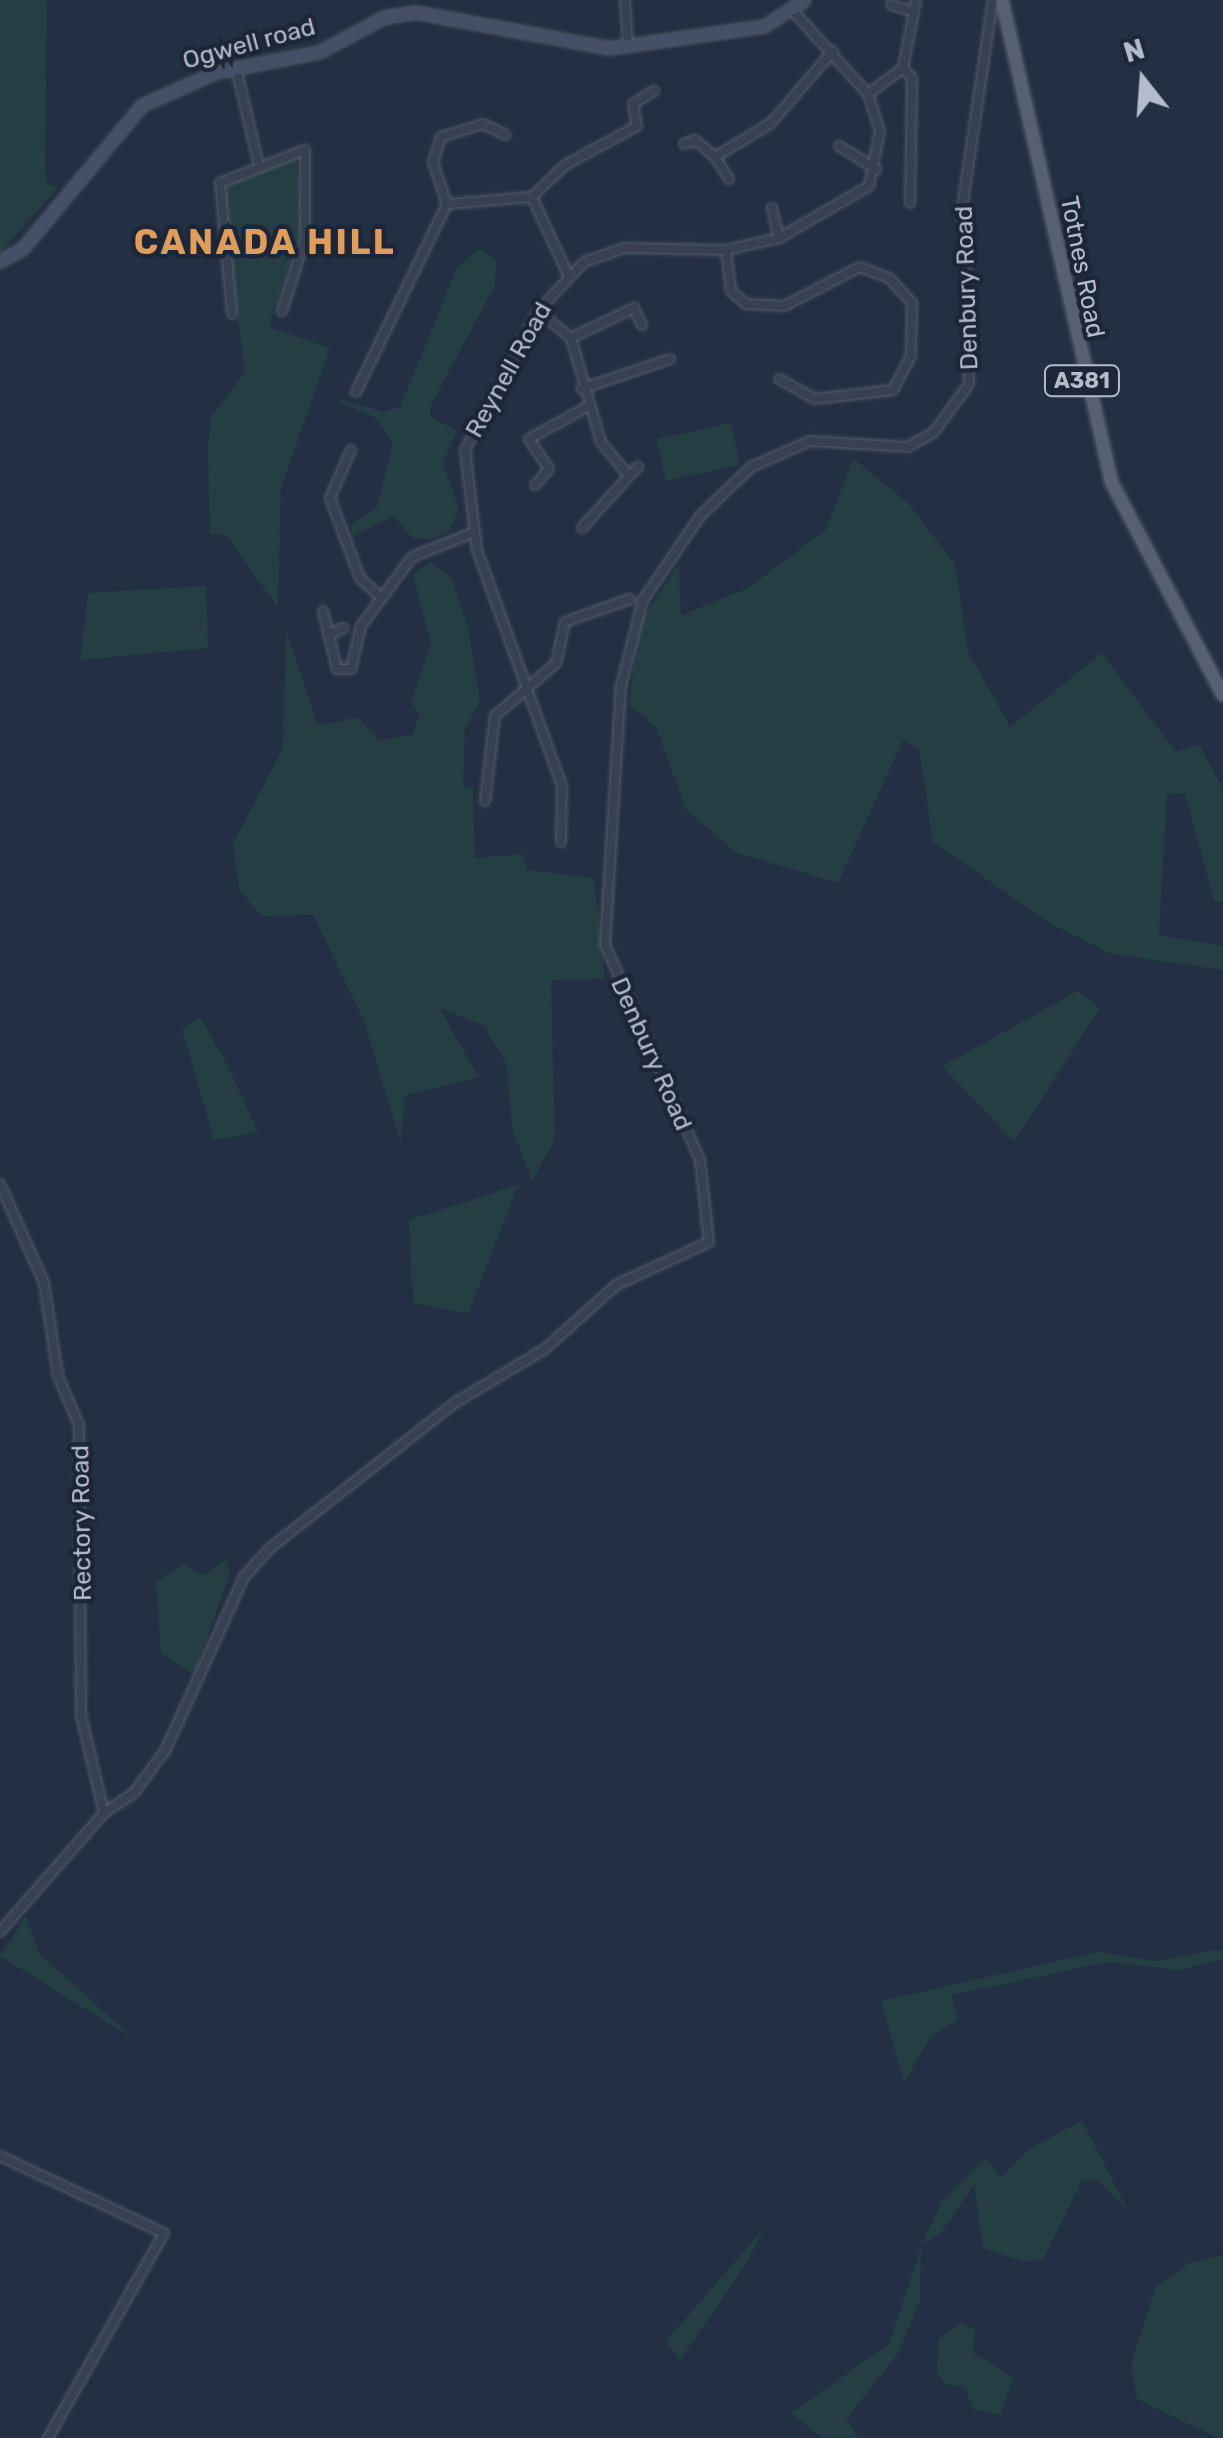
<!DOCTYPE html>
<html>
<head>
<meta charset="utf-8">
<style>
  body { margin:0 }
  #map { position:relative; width:1223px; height:2438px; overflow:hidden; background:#232f42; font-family:Rubik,sans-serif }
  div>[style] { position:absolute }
  .green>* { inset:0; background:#253e43; transform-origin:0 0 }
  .roads { filter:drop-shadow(0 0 2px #535c6c) drop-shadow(0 0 2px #535c6c) }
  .street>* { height:8px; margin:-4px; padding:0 4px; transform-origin:4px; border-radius:4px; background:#384152 }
  .secondary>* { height:11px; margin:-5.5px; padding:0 5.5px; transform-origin:5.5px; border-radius:5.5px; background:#454f65 }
  .primary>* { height:12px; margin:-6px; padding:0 6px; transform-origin:6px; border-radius:6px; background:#566072 }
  span { translate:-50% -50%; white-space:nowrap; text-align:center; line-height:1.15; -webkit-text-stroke:9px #1c2637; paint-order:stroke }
  .shield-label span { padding:2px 8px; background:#1c2637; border:2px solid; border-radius:8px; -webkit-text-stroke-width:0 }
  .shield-label { font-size:22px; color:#b4bccc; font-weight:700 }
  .street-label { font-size:25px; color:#b4bccc }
  .district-label { font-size:35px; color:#df9d5d; font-weight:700; letter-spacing:2.5px }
  .north { position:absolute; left:1093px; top:30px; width:100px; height:100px; -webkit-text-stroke:8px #1c2637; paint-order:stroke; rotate:343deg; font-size:28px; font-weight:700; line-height:40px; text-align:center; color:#b4bccc }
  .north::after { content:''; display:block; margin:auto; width:35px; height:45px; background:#b4bccc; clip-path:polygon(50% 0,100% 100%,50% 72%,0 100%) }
</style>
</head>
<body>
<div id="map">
  <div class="green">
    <i style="clip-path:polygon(0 0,47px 0,45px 165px,46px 182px,58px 188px,0 253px)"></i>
    <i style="clip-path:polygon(296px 155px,302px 227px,269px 327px,330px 348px,281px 488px,278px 608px,226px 535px,210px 534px,208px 449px,211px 417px,245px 372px,221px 189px)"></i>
    <i style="clip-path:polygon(479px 249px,497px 261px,494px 287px,430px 407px,430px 417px,457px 431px,443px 463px,459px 510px,448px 532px,431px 539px,413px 538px,393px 516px,353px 536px,351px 525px,377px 507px,393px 443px,377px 419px,326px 395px,384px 412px,400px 407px,457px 268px)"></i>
    <i style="left:731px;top:423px;width:43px;height:76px;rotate:78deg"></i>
    <i style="clip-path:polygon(853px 458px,908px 503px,955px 564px,968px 651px,1010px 727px,1102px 653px,1176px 752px,1199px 744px,1223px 789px,1223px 902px,1214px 901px,1185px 793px,1167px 794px,1159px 935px,1223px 946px,1223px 970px,1112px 954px,1051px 924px,933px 842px,919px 749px,903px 740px,838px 883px,735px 852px,686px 809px,656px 727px,629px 705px,640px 622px,679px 565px,681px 615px,748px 588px,826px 530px)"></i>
    <i style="clip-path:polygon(431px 562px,451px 578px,467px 623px,480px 702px,465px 728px,463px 787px,473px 789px,475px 858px,522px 854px,527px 870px,594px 878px,605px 979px,551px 980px,555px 1139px,532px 1181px,512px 1129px,507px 1065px,484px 1026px,439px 1008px,479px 1077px,405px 1095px,401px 1144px,364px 1021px,313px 915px,261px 916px,239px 889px,233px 844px,283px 748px,286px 630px,318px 726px,357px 717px,379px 740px,412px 735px,420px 715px,411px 702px,431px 644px,413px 575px)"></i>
    <i style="clip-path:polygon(206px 586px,208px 648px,80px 660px,88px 593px)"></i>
    <i style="clip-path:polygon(1078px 991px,1100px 1008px,1014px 1142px,942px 1066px)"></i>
    <i style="clip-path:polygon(200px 1017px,228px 1066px,258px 1132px,214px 1140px,182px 1029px)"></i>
    <i style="clip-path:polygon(518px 1185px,468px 1314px,413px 1303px,409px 1220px)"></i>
    <i style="clip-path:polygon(226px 1560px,230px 1573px,194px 1674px,161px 1653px,156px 1582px,182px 1564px,204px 1575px)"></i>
    <i style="clip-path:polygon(26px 1916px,39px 1953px,134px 2039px,0 1956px)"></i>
    <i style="clip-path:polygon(1223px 1949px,1223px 1959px,1177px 1970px,1108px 1962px,951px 1995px,958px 2020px,932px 2036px,904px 2082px,881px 2001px,1097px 1952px,1155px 1961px)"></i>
    <i style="clip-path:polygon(1082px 2121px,1129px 2212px,1099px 2181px,1082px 2180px,1044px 2258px,1024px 2262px,983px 2248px,974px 2185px,940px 2234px,922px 2244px,942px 2201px,986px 2158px,1001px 2177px,1032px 2147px)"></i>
    <i style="clip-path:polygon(765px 2227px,746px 2264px,680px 2360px,666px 2341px)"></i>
    <i style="clip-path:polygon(921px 2248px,920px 2299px,899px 2352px,846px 2420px,859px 2438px,822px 2438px,791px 2413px,889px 2344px)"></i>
    <i style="clip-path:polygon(1223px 2255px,1223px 2438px,1218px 2438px,1137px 2399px,1131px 2364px,1156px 2286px,1191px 2262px)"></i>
    <i style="clip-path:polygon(962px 2323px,975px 2330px,973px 2353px,1013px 2377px,1001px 2415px,974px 2410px,964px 2387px,945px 2384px,937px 2372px,938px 2339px)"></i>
  </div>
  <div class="roads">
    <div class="street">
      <i style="left:625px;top:0;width:45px;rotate:86.2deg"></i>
      <i style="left:891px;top:5px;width:19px;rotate:16deg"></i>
      <i style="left:236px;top:68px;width:100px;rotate:76.7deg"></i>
      <i style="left:903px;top:68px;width:69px;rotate:-79.2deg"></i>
      <i style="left:868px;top:94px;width:44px;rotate:-36.6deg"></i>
      <i style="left:903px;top:68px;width:13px;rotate:48deg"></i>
      <i style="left:912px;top:78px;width:125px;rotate:90.9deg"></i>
      <i style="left:684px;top:144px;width:12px;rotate:-20deg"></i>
      <i style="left:695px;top:140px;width:26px;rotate:40deg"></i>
      <i style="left:839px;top:146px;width:44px;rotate:31.9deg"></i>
      <i style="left:729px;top:179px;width:26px;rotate:-122deg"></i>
      <i style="left:715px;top:157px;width:66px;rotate:-31.3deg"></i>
      <i style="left:771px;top:123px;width:95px;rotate:-49.3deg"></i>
      <i style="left:532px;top:197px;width:46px;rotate:-44.1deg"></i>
      <i style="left:565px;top:165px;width:82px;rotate:-28.4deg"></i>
      <i style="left:637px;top:126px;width:22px;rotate:-100deg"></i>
      <i style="left:633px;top:104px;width:25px;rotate:-32deg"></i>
      <i style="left:447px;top:204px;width:85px;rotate:-4.7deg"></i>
      <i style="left:532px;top:197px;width:86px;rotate:65.2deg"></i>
      <i style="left:447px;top:204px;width:44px;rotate:-108.4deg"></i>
      <i style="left:433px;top:162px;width:26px;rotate:-72deg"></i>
      <i style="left:441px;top:137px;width:44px;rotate:-17.2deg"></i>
      <i style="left:483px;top:124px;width:25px;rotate:26deg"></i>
      <i style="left:772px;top:208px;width:31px;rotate:77deg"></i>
      <i style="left:726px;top:250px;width:41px;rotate:83deg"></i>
      <i style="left:731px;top:291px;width:20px;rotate:41deg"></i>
      <i style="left:746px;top:304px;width:38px;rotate:3deg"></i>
      <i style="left:784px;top:306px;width:85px;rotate:-27.2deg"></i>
      <i style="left:860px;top:267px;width:31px;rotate:21deg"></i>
      <i style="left:889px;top:278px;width:34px;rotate:47deg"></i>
      <i style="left:912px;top:303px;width:53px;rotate:91.1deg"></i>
      <i style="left:911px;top:356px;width:38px;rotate:118deg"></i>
      <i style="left:893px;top:390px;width:79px;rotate:173.4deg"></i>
      <i style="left:815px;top:399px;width:41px;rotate:-150.9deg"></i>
      <i style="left:538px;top:311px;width:43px;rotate:39.3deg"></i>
      <i style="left:571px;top:338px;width:108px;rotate:73.9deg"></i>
      <i style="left:601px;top:442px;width:44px;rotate:50.5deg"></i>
      <i style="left:629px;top:476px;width:13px;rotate:-45deg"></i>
      <i style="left:232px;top:314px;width:132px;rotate:-95.2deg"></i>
      <i style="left:220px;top:183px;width:91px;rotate:-21.2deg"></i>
      <i style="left:305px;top:150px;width:89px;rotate:90deg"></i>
      <i style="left:305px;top:239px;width:76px;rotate:107.7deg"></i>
      <i style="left:571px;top:338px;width:70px;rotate:-25.5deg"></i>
      <i style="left:634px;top:308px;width:19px;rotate:65deg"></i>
      <i style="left:581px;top:389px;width:94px;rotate:-18.6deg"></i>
      <i style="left:356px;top:392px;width:209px;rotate:-64.2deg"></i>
      <i style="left:351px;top:450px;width:52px;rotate:113.6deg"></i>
      <i style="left:330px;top:498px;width:85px;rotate:69.4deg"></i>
      <i style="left:360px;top:578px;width:25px;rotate:43deg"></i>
      <i style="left:535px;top:485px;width:21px;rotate:-49deg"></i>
      <i style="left:549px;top:469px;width:36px;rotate:-124deg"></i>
      <i style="left:529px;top:439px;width:64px;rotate:-29deg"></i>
      <i style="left:582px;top:528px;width:70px;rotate:-47.9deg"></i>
      <i style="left:323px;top:611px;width:60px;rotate:76.4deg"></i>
      <i style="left:337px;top:669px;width:14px"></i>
      <i style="left:351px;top:669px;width:44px;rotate:-76.9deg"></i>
      <i style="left:361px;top:626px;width:86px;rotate:-53.5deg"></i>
      <i style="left:412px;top:557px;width:65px;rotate:-21.8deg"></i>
      <i style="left:328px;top:635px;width:17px;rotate:-25deg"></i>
      <i style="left:485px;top:801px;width:86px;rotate:-83.3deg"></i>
      <i style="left:495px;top:716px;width:81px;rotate:-41deg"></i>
      <i style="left:556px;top:663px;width:42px;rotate:-77.6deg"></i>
      <i style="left:565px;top:622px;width:69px;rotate:-19.5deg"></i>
      <i style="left:561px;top:842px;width:56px;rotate:-89deg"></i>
      <i style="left:562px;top:786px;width:251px;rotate:-109.8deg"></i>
      <i style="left:477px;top:550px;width:101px;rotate:-96.8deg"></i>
      <i style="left:465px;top:450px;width:157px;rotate:-62.3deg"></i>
      <i style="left:538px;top:311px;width:67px;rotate:-46.8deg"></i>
      <i style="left:584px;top:262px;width:43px;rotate:-18.9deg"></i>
      <i style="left:625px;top:248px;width:101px;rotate:1.1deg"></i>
      <i style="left:726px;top:250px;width:54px;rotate:-12.8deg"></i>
      <i style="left:779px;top:238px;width:104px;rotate:-30deg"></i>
      <i style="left:869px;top:186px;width:56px;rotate:-78.7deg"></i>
      <i style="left:880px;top:131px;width:39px;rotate:-108deg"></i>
      <i style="left:868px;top:94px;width:113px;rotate:-132.1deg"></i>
      <i style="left:0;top:1184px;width:108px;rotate:66deg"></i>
      <i style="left:44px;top:1283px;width:94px;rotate:81.4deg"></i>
      <i style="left:58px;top:1376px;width:53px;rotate:66.8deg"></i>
      <i style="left:79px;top:1425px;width:290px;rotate:89.6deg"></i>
      <i style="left:81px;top:1715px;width:101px;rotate:76.8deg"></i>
      <i style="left:104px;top:1813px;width:158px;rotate:131.2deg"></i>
      <i style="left:104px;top:1813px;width:36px;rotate:-34deg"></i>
      <i style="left:134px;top:1793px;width:54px;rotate:-54deg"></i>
      <i style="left:166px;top:1749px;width:189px;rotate:-65.6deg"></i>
      <i style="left:244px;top:1577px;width:38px;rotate:-48deg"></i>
      <i style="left:269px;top:1549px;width:234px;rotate:-38.2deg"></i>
      <i style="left:453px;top:1404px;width:107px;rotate:-30.9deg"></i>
      <i style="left:545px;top:1349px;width:96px;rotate:-42deg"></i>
      <i style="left:616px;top:1285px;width:102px;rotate:-24.8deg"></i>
      <i style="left:709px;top:1242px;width:82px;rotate:-96.3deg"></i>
      <i style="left:700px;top:1160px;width:235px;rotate:-113.8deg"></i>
      <i style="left:605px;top:945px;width:259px;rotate:-86.5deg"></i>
      <i style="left:621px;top:686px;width:89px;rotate:-75.7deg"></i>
      <i style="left:643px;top:600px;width:102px;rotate:-55.8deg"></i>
      <i style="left:700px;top:516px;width:71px;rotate:-43.9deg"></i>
      <i style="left:751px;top:467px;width:64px;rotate:-23.8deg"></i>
      <i style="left:810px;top:441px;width:98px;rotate:3.5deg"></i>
      <i style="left:908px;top:447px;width:30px;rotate:-30deg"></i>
      <i style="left:934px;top:432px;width:59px;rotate:-53.9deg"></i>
      <i style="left:969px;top:384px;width:182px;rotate:-91.9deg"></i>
      <i style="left:963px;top:202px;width:204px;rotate:-81.6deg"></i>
      <i style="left:0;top:2156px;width:181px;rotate:25.2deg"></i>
      <i style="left:164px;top:2233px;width:236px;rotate:119.5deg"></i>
    </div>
    <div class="secondary">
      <i style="left:0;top:261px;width:25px;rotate:-29deg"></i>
      <i style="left:22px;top:249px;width:187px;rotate:-50.2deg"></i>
      <i style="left:142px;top:105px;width:81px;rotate:-24deg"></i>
      <i style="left:216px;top:72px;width:105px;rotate:-11deg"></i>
      <i style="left:319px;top:52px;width:74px;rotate:-28.3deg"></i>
      <i style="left:384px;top:17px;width:31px;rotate:-9deg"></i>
      <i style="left:415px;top:12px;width:197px;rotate:10.5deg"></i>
      <i style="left:609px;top:48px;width:157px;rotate:-8.1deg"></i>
      <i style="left:764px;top:26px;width:48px;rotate:-33deg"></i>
    </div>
    <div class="primary">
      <i style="left:1002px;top:0;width:493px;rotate:77.2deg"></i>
      <i style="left:1111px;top:481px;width:242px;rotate:62.4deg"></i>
    </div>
  </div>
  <div class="shield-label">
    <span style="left:1082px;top:381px">A381</span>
  </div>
  <div class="street-label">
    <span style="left:249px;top:44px;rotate:-15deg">Ogwell road</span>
    <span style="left:1082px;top:267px;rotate:79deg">Totnes Road</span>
    <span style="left:967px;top:288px;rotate:-92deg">Denbury Road</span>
    <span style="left:509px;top:370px;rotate:-61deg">Reynell Road</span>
    <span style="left:651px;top:1054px;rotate:66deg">Denbury Road</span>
    <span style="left:82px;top:1523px;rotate:-91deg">Rectory Road</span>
  </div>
  <div class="district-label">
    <span style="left:265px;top:242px">CANADA HILL</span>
  </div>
  <div class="north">N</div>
</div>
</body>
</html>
